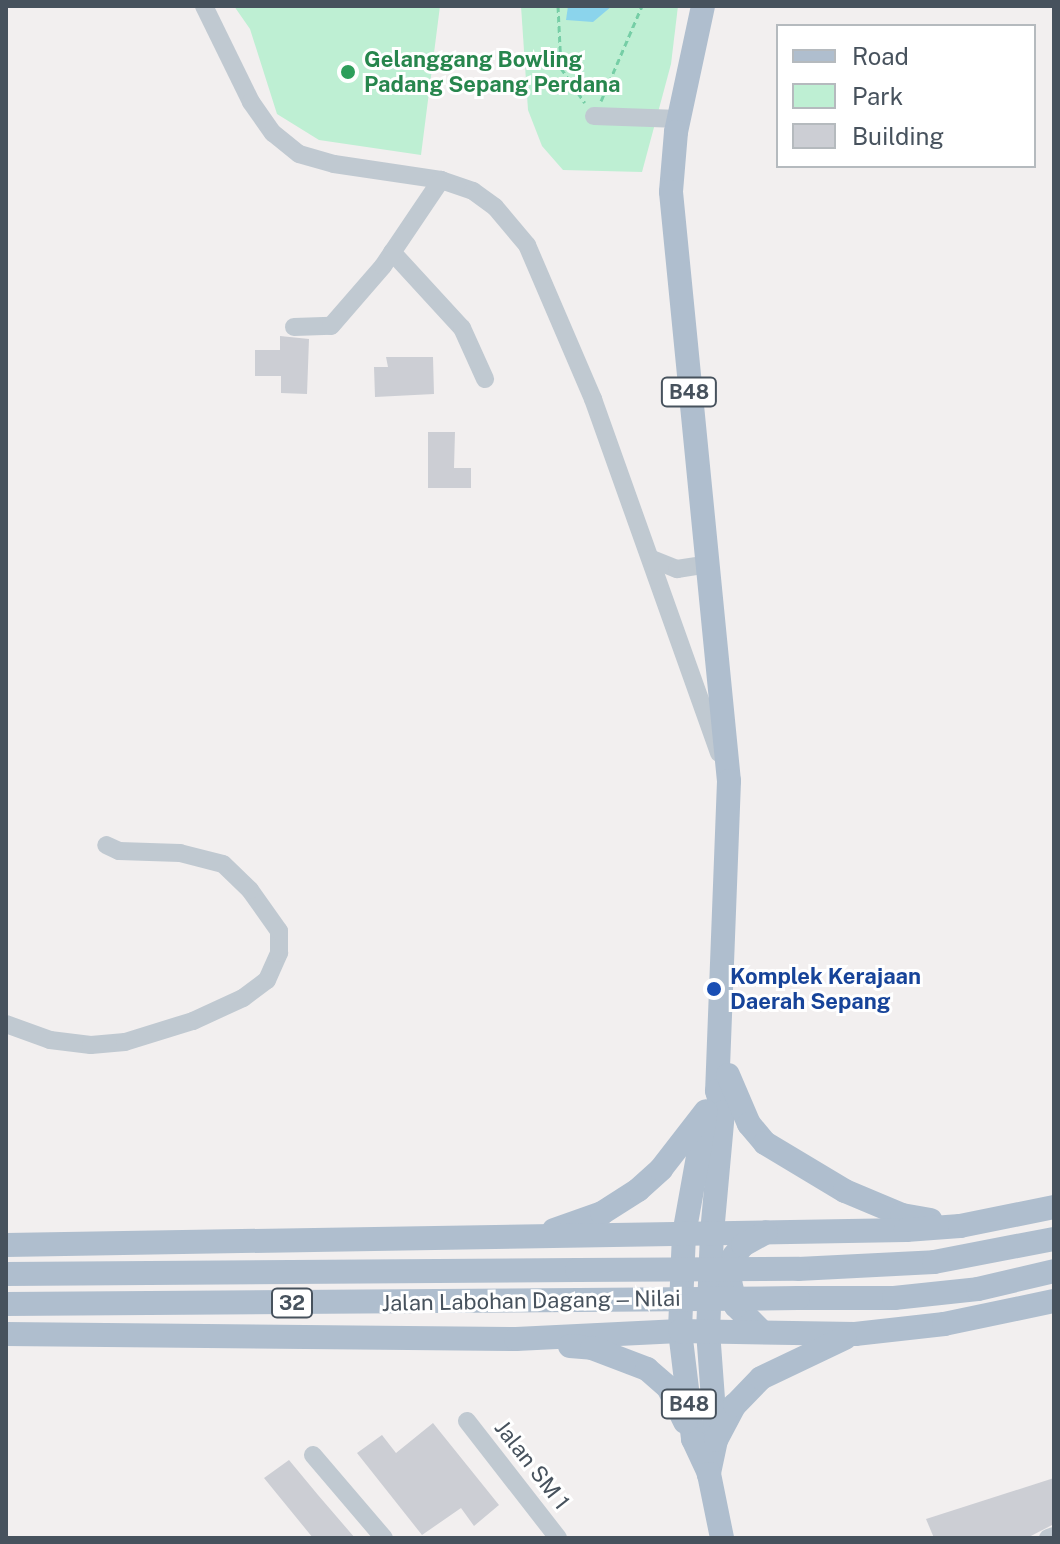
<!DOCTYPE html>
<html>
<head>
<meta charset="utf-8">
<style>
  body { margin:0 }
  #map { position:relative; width:1060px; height:1544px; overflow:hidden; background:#f2efef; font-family:"Public Sans",sans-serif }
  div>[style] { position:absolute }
  .green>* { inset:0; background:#beefd3 }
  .water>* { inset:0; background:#8bd4ec }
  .building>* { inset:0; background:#ccced4 }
  .path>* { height:3px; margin-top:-1.5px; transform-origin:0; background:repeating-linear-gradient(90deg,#76cea6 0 6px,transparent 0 10px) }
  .minor>* { height:18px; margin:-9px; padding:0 9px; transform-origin:9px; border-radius:9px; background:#c0c9d1 }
  .major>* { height:24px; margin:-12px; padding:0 12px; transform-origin:12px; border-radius:12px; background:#afbece }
  .major-bridge>* { height:24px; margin:-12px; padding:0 12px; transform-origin:12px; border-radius:12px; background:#afbece }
  .dots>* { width:22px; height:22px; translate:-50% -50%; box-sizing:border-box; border:4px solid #fff; border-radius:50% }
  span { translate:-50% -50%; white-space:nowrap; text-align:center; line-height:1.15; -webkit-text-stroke:6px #fff; paint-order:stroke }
  .shield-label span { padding:2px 6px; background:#fff; border:2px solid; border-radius:6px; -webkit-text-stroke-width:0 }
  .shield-label { font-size:20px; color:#47525d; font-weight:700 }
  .leisure-label { font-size:22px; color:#27864d; font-weight:700 }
  .left { translate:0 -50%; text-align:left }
  .transit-label { font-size:22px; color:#164399; font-weight:700 }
  .street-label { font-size:22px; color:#47525d }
  .frame { position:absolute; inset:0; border:8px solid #47525d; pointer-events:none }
  .legend { position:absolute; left:776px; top:24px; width:260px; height:144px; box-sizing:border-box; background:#fff; border:2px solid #b5babe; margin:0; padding:10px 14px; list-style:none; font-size:24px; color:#47525d }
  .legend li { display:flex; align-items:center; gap:16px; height:40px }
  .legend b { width:40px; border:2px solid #b5babe }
</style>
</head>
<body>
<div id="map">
  <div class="green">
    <i style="clip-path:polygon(234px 6px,440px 6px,421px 155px,319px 140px,277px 114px,250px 29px)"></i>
    <i style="clip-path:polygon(521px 6px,678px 6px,671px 64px,642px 172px,563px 170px,542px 146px,528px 110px)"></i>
  </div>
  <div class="water">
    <i style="clip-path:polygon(568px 6px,612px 6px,593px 22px,566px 20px)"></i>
  </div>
  <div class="building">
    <i style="clip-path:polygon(280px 336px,309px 339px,307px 394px,281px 393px,281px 376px,255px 376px,255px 350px,280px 350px)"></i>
    <i style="clip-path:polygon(386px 357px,433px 357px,434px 394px,375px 397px,374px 367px,388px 367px)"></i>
    <i style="clip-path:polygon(428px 432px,455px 432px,454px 468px,471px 468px,471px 488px,428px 488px)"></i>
    <i style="clip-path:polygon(433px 1423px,499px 1505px,474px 1526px,461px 1508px,422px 1535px,357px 1453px,382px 1435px,396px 1453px)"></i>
    <i style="clip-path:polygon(289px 1460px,318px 1495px,355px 1538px,313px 1538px,264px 1478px)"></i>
    <i style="clip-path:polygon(1054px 1478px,1054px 1524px,1027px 1538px,934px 1538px,926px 1519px)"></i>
  </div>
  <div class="path">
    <i style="left:558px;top:6px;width:62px;rotate:87.2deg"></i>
    <i style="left:561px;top:68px;width:42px;rotate:55.6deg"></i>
    <i style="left:601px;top:101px;width:103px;rotate:-66.7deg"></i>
  </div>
  <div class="minor">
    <i style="left:204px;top:6px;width:107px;rotate:63.9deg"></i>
    <i style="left:251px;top:102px;width:38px;rotate:55deg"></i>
    <i style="left:273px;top:133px;width:33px;rotate:39deg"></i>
    <i style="left:299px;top:154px;width:36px;rotate:16deg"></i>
    <i style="left:334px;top:164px;width:108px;rotate:8.5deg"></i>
    <i style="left:441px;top:180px;width:34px;rotate:19deg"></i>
    <i style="left:473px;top:191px;width:27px;rotate:36deg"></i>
    <i style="left:495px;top:207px;width:50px;rotate:49.9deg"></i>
    <i style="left:527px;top:245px;width:168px;rotate:66.8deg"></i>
    <i style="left:593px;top:399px;width:376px;rotate:70.4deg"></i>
    <i style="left:594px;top:116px;width:85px;rotate:2deg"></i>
    <i style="left:392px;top:252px;width:103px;rotate:47.4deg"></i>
    <i style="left:462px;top:328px;width:56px;rotate:65.7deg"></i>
    <i style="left:294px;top:327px;width:37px;rotate:-2deg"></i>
    <i style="left:331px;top:326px;width:79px;rotate:-49.1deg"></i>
    <i style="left:383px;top:266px;width:104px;rotate:-56deg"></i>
    <i style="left:652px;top:559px;width:27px;rotate:22deg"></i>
    <i style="left:677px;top:569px;width:30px;rotate:-9deg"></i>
    <i style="left:6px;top:1024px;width:47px;rotate:20deg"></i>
    <i style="left:50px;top:1040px;width:41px;rotate:7deg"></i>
    <i style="left:91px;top:1045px;width:34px;rotate:-5deg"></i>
    <i style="left:125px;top:1042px;width:71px;rotate:-17.2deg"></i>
    <i style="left:193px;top:1021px;width:55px;rotate:-24.7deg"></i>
    <i style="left:243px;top:998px;width:30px;rotate:-37deg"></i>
    <i style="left:267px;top:980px;width:30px;rotate:-66deg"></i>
    <i style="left:279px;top:953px;width:22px;rotate:-90deg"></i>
    <i style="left:279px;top:931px;width:50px;rotate:-125.3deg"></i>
    <i style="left:250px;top:890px;width:37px;rotate:-136deg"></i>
    <i style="left:223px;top:864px;width:44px;rotate:-165.7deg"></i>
    <i style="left:180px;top:853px;width:61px;rotate:-178.1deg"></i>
    <i style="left:119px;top:851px;width:14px;rotate:-155deg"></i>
    <i style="left:467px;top:1421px;width:148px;rotate:52.1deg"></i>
    <i style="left:313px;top:1455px;width:109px;rotate:49.5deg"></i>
    <i style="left:1048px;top:1538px;width:6px;rotate:-18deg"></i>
  </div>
  <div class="major">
    <i style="left:703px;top:6px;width:129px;rotate:102.1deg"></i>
    <i style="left:676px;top:132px;width:60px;rotate:94.8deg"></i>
    <i style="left:671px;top:192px;width:592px;rotate:84.38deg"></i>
    <i style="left:729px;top:781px;width:310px;rotate:92.2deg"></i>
    <i style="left:717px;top:1091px;width:22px;rotate:74deg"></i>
    <i style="left:723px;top:1112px;width:121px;rotate:95.2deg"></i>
    <i style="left:712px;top:1233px;width:98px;rotate:92.3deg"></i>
    <i style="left:708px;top:1331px;width:109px;rotate:85.8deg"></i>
    <i style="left:716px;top:1440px;width:35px;rotate:102deg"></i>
    <i style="left:728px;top:1075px;width:53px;rotate:66.8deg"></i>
    <i style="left:749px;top:1124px;width:25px;rotate:50deg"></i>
    <i style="left:765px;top:1143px;width:93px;rotate:31deg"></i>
    <i style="left:845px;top:1191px;width:62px;rotate:22.8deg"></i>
    <i style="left:902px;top:1215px;width:29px;rotate:10deg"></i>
    <i style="left:706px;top:1112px;width:124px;rotate:100.2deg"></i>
    <i style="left:684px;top:1234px;width:97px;rotate:92.4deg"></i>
    <i style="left:680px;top:1331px;width:109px;rotate:83.1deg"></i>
    <i style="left:693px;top:1439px;width:38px;rotate:65deg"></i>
    <i style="left:709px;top:1474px;width:65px;rotate:78.5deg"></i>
    <i style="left:554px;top:1230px;width:51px;rotate:-19.5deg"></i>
    <i style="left:602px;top:1213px;width:43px;rotate:-32.6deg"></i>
    <i style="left:638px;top:1190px;width:31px;rotate:-42deg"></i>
    <i style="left:661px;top:1169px;width:73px;rotate:-52.2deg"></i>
    <i style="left:6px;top:1245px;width:900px;rotate:-0.95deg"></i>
    <i style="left:906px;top:1230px;width:54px;rotate:-4.2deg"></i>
    <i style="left:960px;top:1226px;width:96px;rotate:-11.4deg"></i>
    <i style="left:798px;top:1269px;width:136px;rotate:-2.9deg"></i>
    <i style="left:934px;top:1262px;width:122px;rotate:-10.9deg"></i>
    <i style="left:6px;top:1274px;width:571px;rotate:-0.4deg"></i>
    <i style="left:798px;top:1298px;width:96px"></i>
    <i style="left:894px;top:1298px;width:84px;rotate:-6.1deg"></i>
    <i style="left:978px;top:1289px;width:78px;rotate:-13.3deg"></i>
    <i style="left:6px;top:1304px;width:572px;rotate:-0.4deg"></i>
    <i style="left:762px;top:1332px;width:37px;rotate:-135deg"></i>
    <i style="left:736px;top:1306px;width:25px;rotate:-104deg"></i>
    <i style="left:730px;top:1282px;width:26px;rotate:-81deg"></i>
    <i style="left:734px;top:1256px;width:14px;rotate:-51deg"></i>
    <i style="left:743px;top:1245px;width:26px;rotate:-29deg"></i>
    <i style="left:6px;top:1334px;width:510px;rotate:0.56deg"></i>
    <i style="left:516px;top:1339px;width:164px;rotate:-2.8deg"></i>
    <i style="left:680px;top:1331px;width:175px;rotate:1deg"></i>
    <i style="left:855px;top:1334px;width:90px;rotate:-6.4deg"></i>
    <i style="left:944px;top:1324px;width:112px;rotate:-11.8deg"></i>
    <i style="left:570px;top:1346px;width:22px;rotate:5deg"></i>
    <i style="left:592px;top:1348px;width:59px;rotate:20.9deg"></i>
    <i style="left:647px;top:1369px;width:28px;rotate:41deg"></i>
    <i style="left:668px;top:1387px;width:39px;rotate:64deg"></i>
    <i style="left:716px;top:1440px;width:40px;rotate:-62deg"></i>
    <i style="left:735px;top:1405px;width:37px;rotate:-46deg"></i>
    <i style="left:761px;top:1378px;width:93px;rotate:-25.5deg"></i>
  </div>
  <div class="major-bridge">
    <i style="left:577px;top:1270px;width:221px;rotate:-0.3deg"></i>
    <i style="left:578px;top:1300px;width:220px;rotate:-0.5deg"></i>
  </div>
  <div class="dots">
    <i style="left:348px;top:72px;background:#2e9e5b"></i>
    <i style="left:714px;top:989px;background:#1a4fb4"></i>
  </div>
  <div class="shield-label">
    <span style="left:689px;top:392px">B48</span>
    <span style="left:292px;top:1303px">32</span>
    <span style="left:689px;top:1404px">B48</span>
  </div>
  <div class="leisure-label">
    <span class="left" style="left:364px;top:72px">Gelanggang Bowling<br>Padang Sepang Perdana</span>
  </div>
  <div class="transit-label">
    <span class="left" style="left:730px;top:989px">Komplek Kerajaan<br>Daerah Sepang</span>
  </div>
  <div class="street-label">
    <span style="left:531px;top:1301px;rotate:-1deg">Jalan Labohan Dagang ‒ Nilai</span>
    <span style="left:532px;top:1465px;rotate:52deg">Jalan SM 1</span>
  </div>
  <div class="frame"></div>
  <ul class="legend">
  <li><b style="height:10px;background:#afbece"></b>Road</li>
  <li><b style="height:22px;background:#beefd3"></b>Park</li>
  <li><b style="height:22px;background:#ccced4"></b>Building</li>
  </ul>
</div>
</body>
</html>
